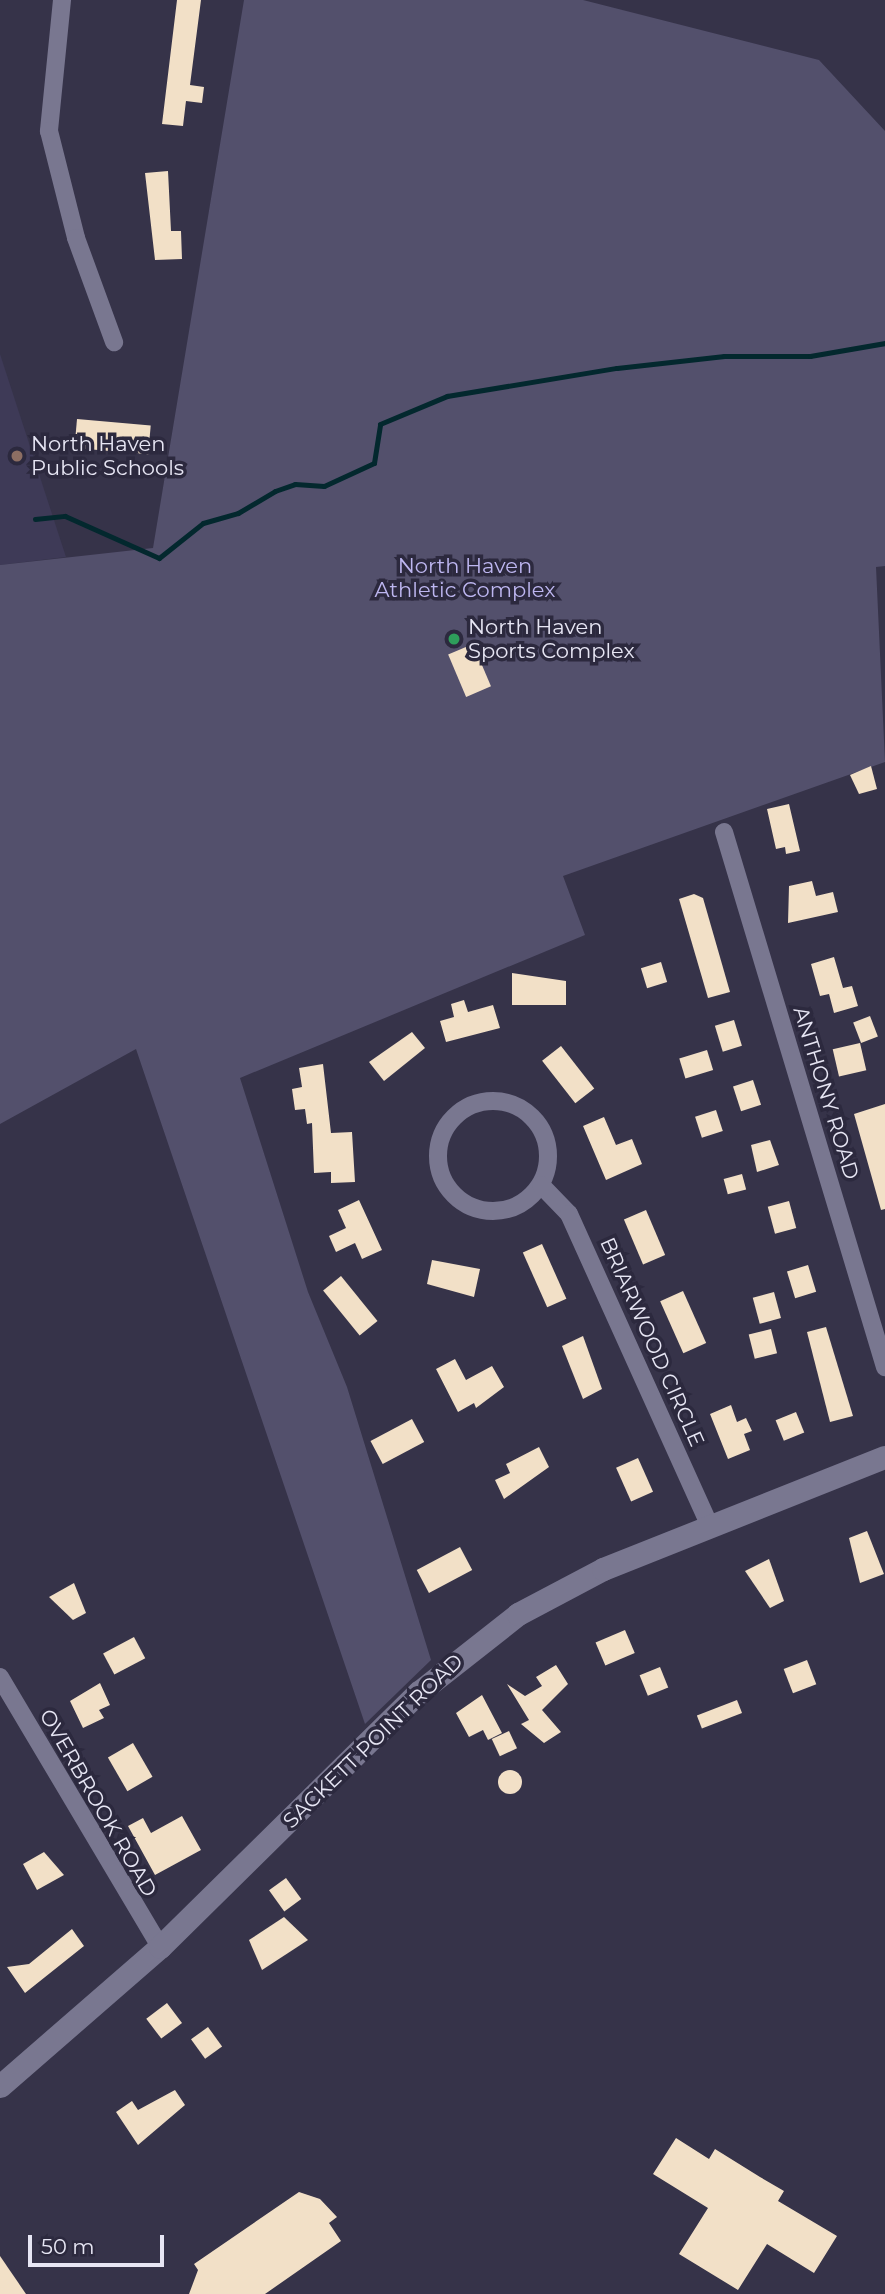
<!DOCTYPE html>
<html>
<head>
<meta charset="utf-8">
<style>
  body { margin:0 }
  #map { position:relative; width:885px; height:2294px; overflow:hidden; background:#363349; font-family:Montserrat,sans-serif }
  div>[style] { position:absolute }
  .built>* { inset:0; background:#3e3a57 }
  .green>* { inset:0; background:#53506c }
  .stream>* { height:5px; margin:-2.5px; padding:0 2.5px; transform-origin:2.5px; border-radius:2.5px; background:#03282e }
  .building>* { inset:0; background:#f2e0c7; transform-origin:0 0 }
  .round { border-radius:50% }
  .minor>* { height:18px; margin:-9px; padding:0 9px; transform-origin:9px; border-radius:9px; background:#797790 }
  .minor>.ring { margin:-9px; padding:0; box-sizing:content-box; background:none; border:18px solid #797790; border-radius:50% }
  .tertiary>* { height:23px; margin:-11.5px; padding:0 11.5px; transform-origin:11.5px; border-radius:11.5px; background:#797790 }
  .dots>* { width:19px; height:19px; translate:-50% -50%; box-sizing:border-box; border:4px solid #2c293e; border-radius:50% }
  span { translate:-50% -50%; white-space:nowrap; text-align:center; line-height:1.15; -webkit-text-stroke:7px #2c293e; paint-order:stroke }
  .poi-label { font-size:21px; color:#e7e6f4 }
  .left { translate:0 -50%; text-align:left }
  .park-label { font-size:21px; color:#bdb6f0 }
  .street-label { font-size:21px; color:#e7e6f4 }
  .scale { position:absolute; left:28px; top:2235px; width:136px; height:32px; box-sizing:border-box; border:4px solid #e7e6f4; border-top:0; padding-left:9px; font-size:21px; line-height:24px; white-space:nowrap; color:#e7e6f4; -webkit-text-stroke:5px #2c293e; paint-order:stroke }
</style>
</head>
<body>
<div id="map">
  <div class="built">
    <i style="clip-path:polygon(0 354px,66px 557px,0 565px)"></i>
  </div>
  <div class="green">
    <i style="clip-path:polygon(244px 0,583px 0,819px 60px,885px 131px,885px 566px,876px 567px,885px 762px,563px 876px,585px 935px,240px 1078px,308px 1292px,347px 1387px,431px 1660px,365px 1724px,136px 1049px,0 1124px,0 565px,153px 548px)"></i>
  </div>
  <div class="stream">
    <i style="left:35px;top:519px;width:30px;rotate:-6deg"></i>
    <i style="left:65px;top:516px;width:103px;rotate:24.1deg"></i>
    <i style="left:159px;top:558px;width:56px;rotate:-38.5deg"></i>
    <i style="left:203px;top:523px;width:36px;rotate:-16deg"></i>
    <i style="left:238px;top:513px;width:43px;rotate:-30.7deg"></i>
    <i style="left:275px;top:491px;width:21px;rotate:-19deg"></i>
    <i style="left:295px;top:484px;width:29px;rotate:4deg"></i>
    <i style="left:324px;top:486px;width:55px;rotate:-24.7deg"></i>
    <i style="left:374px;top:463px;width:39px;rotate:-81deg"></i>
    <i style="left:380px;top:424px;width:73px;rotate:-22.7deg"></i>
    <i style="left:447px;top:396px;width:172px;rotate:-9.4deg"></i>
    <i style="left:617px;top:368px;width:108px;rotate:-6.4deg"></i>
    <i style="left:724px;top:356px;width:86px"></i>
    <i style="left:810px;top:356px;width:76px;rotate:-9.8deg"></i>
  </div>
  <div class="building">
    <i style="clip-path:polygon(177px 0,201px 0,190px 85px,204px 87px,202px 103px,186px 101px,183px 126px,162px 124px)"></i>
    <i style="clip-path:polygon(168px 171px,171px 231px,181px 231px,182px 259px,155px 260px,145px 173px)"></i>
    <i style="left:77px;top:419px;width:74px;height:29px;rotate:5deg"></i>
    <i style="left:473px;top:644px;width:46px;height:27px;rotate:67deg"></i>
    <i style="clip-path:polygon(871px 766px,877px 789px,859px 794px,850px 775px)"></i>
    <i style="clip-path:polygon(789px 804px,800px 851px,786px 854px,785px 847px,776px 849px,767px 809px)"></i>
    <i style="clip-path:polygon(812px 881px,816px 896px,833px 892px,838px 912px,788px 923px,789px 886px)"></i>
    <i style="clip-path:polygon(694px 894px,703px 898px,730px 992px,708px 998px,679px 899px)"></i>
    <i style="clip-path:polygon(834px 957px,843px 988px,852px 986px,858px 1006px,834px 1013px,829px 994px,820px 996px,811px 964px)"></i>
    <i style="left:661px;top:962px;width:21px;height:21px;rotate:73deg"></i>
    <i style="clip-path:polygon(512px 973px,566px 981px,566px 1005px,512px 1005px)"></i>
    <i style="clip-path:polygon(464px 1000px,468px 1012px,493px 1005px,500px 1028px,446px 1042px,440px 1021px,454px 1017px,451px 1004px)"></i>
    <i style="left:870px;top:1016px;width:22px;height:18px;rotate:69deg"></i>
    <i style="left:734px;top:1020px;width:27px;height:20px;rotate:73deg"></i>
    <i style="clip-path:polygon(412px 1032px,425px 1048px,384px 1081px,369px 1062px)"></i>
    <i style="left:860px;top:1043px;width:28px;height:28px;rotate:77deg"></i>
    <i style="left:561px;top:1046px;width:54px;height:24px;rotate:52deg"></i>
    <i style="left:707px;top:1050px;width:21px;height:29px;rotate:73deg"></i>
    <i style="clip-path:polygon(323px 1064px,331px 1133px,352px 1132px,355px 1182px,331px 1183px,331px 1172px,314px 1173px,312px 1123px,307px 1124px,305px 1109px,295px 1110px,292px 1089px,302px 1087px,299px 1068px)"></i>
    <i style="left:753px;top:1080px;width:26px;height:21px;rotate:72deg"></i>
    <i style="clip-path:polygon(885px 1104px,885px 1209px,881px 1210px,854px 1114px)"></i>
    <i style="left:716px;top:1110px;width:22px;height:22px;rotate:72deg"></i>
    <i style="clip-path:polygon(604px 1117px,616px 1145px,632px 1139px,642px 1164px,606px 1180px,583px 1126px)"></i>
    <i style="clip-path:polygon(770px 1140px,779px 1165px,757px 1172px,751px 1145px)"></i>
    <i style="left:742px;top:1174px;width:16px;height:19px;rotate:75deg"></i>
    <i style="clip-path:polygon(359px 1200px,382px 1250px,362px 1259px,355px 1243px,336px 1252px,329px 1236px,346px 1228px,338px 1210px)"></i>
    <i style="left:789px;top:1201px;width:28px;height:22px;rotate:75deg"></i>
    <i style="left:646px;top:1210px;width:49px;height:24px;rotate:67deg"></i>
    <i style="left:542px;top:1244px;width:60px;height:21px;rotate:66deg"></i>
    <i style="clip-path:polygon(432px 1260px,480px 1269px,474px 1297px,427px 1284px)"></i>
    <i style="left:808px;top:1265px;width:28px;height:22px;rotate:73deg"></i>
    <i style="left:341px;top:1276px;width:58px;height:23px;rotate:51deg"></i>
    <i style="left:683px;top:1291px;width:57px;height:25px;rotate:66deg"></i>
    <i style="left:774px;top:1292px;width:27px;height:22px;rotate:75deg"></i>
    <i style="clip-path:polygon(826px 1327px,853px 1416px,830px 1422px,807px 1332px)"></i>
    <i style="left:771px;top:1329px;width:25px;height:23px;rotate:76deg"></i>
    <i style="clip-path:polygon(583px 1336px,602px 1389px,583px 1399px,562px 1346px)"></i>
    <i style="clip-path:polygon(455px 1359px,466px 1380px,492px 1366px,504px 1387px,476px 1408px,474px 1403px,458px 1412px,436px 1369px)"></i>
    <i style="clip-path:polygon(731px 1405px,737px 1422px,746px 1418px,752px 1431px,744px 1434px,750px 1450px,728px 1459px,710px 1414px)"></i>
    <i style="left:796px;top:1412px;width:22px;height:22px;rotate:68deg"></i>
    <i style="left:412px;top:1419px;width:26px;height:47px;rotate:62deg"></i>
    <i style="clip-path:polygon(539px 1447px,549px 1467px,504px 1499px,495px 1480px,510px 1473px,506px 1464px)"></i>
    <i style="left:638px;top:1458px;width:37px;height:24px;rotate:66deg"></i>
    <i style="clip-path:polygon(867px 1531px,884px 1574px,860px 1583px,849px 1538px)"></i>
    <i style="left:460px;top:1547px;width:26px;height:49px;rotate:62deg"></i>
    <i style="clip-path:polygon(769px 1559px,784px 1601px,770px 1608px,745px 1571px)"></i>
    <i style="clip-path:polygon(74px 1583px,86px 1613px,73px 1620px,49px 1597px)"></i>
    <i style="left:625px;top:1630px;width:25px;height:32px;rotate:67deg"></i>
    <i style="left:134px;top:1637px;width:24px;height:35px;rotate:62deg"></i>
    <i style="left:807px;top:1660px;width:26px;height:25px;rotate:69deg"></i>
    <i style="clip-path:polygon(556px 1665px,568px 1684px,542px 1710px,561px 1732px,544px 1743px,521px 1724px,529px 1720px,507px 1684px,525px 1696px,542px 1686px,536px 1677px)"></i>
    <i style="left:660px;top:1667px;width:22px;height:22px;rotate:68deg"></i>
    <i style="clip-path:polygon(100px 1683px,110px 1705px,99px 1710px,104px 1718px,83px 1728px,70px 1701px)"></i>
    <i style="clip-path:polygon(482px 1695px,502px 1733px,488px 1740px,483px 1730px,469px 1737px,456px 1713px)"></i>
    <i style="left:737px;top:1700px;width:14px;height:43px;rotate:69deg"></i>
    <i style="left:509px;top:1731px;width:19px;height:19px;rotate:65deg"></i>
    <i style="left:133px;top:1743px;width:39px;height:29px;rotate:60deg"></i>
    <i class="round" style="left:498px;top:1770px;width:24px;height:24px"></i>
    <i style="clip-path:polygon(182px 1816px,201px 1850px,155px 1875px,128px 1826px,143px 1818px,151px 1833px)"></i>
    <i style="clip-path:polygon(44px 1852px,64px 1875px,37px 1890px,23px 1864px)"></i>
    <i style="left:286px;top:1878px;width:26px;height:21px;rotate:54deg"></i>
    <i style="clip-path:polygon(284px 1917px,308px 1940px,262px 1970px,249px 1940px)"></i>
    <i style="clip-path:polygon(72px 1929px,84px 1946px,25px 1993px,7px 1967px,29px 1964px)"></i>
    <i style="left:167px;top:2003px;width:25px;height:26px;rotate:53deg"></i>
    <i style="left:208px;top:2027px;width:24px;height:21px;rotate:54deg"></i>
    <i style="clip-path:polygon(175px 2090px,185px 2105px,138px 2145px,116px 2112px,132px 2101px,138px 2110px)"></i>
    <i style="clip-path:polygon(676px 2138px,709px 2159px,715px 2149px,760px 2177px,784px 2191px,778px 2201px,837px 2236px,814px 2273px,767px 2244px,738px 2290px,679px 2254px,708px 2208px,653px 2174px)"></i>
    <i style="clip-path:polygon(299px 2192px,320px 2199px,337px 2217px,329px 2223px,341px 2241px,265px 2294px,189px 2294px,198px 2270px,194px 2264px)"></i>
    <i style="clip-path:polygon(0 2256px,26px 2294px,0 2294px)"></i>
  </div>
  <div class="minor">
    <i style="left:62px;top:0;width:132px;rotate:95.7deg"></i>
    <i style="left:49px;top:131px;width:110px;rotate:75.8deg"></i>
    <i style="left:76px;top:238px;width:111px;rotate:69.9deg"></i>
    <i style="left:724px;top:832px;width:559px;rotate:73.25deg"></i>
    <i class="ring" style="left:438px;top:1101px;width:92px;height:92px"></i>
    <i style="left:541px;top:1185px;width:40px;rotate:46deg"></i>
    <i style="left:569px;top:1214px;width:342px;rotate:65.7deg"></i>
    <i style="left:0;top:1677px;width:314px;rotate:59.3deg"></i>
  </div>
  <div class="tertiary">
    <i style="left:0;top:2086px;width:212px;rotate:-41deg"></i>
    <i style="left:160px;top:1947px;width:363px;rotate:-44.6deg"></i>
    <i style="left:419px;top:1692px;width:126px;rotate:-38.2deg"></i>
    <i style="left:518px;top:1614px;width:96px;rotate:-27.9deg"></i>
    <i style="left:603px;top:1569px;width:303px;rotate:-21.7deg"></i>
  </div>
  <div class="dots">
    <i style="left:17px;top:456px;background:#8d6e63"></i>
    <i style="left:454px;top:639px;background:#2e9e5b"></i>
  </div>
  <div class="poi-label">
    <span class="left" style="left:31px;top:456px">North Haven<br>Public Schools</span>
    <span class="left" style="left:468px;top:639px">North Haven<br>Sports Complex</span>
  </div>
  <div class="park-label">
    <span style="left:465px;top:578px">North Haven<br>Athletic Complex</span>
  </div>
  <div class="street-label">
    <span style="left:826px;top:1093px;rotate:73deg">ANTHONY ROAD</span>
    <span style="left:652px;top:1342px;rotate:66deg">BRIARWOOD CIRCLE</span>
    <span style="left:373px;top:1741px;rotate:-44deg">SACKETT POINT ROAD</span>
    <span style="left:98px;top:1803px;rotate:60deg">OVERBROOK ROAD</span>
  </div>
  <div class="scale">50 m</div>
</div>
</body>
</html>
